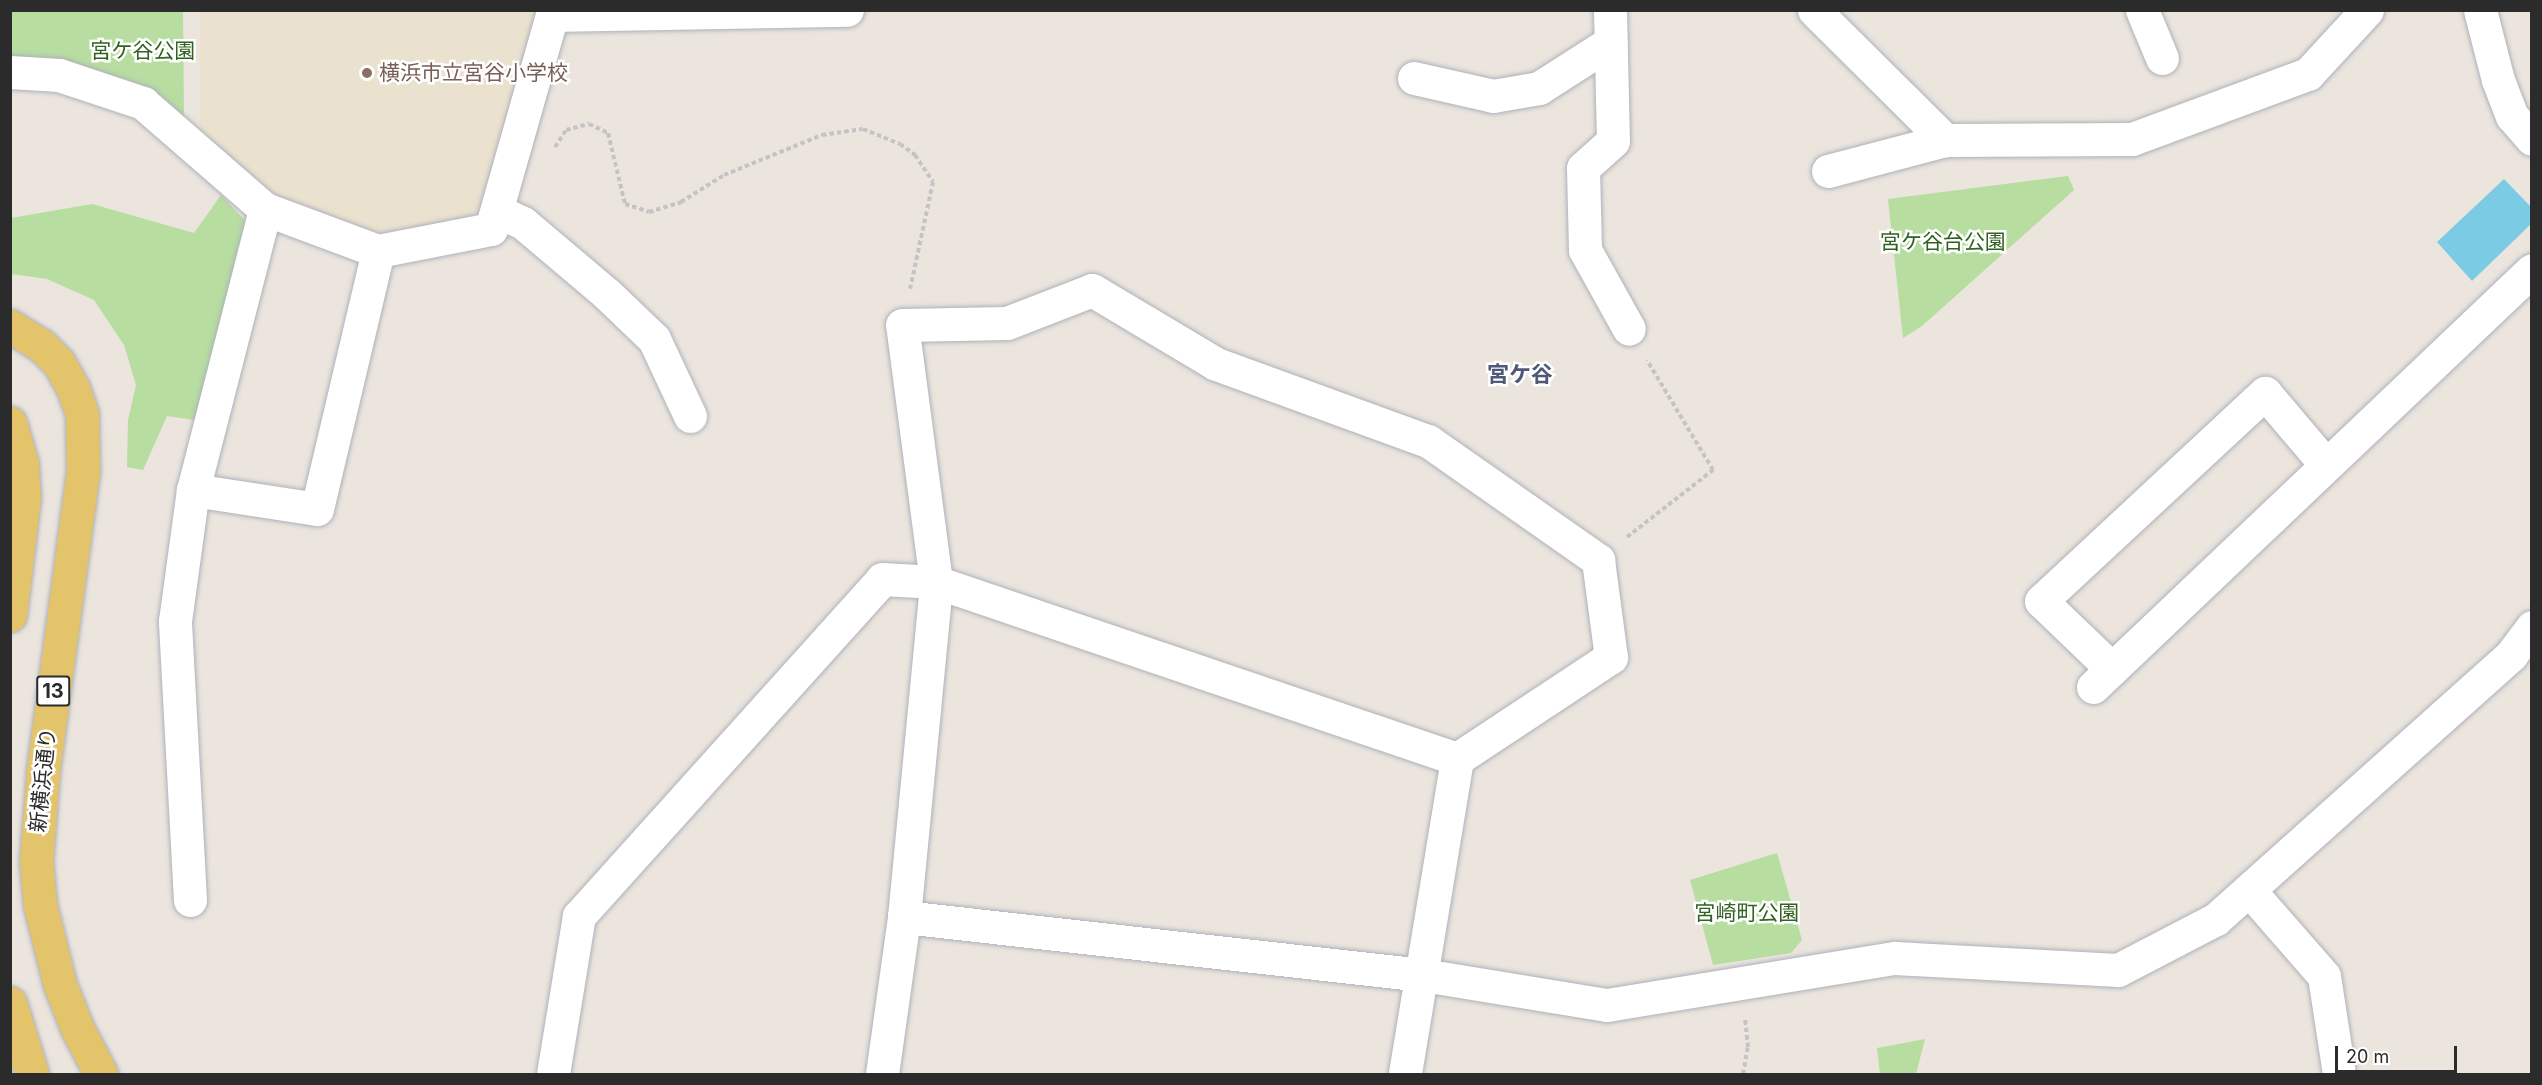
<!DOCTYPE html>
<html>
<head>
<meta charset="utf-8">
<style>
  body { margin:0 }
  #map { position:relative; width:2542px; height:1085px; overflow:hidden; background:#ebe5de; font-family:Inter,"Noto Sans JP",sans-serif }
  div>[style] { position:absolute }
  .education>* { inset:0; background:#ebe1cf }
  .green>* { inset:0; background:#b7dda0 }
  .water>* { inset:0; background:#7bcbe4 }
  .path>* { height:4px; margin-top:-2px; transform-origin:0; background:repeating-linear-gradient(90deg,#c4c4c4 0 4.5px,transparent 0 7.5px) }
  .roads { filter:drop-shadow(0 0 2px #afb1ba) drop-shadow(0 0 2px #afb1ba) }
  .minor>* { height:33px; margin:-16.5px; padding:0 16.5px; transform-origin:16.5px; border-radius:16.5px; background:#fff }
  .major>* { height:33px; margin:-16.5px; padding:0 16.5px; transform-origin:16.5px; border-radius:16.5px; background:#e4c46b }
  .dots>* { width:16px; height:16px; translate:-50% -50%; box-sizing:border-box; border:3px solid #fff; border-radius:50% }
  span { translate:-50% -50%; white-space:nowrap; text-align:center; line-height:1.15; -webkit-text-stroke:5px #fff; paint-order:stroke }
  .shield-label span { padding:2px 4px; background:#fff; border:2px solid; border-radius:4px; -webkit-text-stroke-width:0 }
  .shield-label { font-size:20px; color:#2b2b2b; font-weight:700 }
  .park-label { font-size:21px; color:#316221 }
  .education-label { font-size:21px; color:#785e54 }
  .left { translate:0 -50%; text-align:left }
  .street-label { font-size:21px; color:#2b2b2b }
  .neighbourhood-label { font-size:22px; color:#4f5878; font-weight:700 }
  .frame { position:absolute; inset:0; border:12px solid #2b2b2b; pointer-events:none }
  .scale { position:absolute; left:2335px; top:1046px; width:122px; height:27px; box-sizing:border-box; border:3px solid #2b2b2b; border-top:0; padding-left:8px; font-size:18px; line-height:21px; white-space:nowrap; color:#2b2b2b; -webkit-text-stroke:4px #fff; paint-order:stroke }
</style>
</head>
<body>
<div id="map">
  <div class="education">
    <i style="clip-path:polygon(200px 11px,552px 11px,491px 221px,404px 244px,288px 208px,200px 136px)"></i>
  </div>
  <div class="green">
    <i style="clip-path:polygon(10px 11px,183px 11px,184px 118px,11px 65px)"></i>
    <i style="clip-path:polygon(2068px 176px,2074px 190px,1922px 326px,1903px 338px,1888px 199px)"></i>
    <i style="clip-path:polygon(221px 195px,251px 227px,201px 421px,167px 416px,143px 470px,127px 467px,128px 420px,136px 385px,124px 345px,94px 300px,47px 279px,11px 274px,11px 218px,92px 204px,194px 233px)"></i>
    <i style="clip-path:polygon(1777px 853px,1802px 940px,1791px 953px,1713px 965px,1690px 880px)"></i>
    <i style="clip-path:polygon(1925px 1039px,1916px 1074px,1880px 1074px,1877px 1048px)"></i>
  </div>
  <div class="water">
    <i style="clip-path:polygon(2504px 179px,2531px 207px,2531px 224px,2472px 281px,2437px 242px)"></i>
  </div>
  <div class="path">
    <i style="left:555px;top:147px;width:20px;rotate:-57deg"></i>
    <i style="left:566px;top:130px;width:24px;rotate:-15deg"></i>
    <i style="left:589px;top:124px;width:21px;rotate:25deg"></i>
    <i style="left:608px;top:133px;width:73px;rotate:76.5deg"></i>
    <i style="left:625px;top:204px;width:25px;rotate:18deg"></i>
    <i style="left:649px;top:212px;width:34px;rotate:-17deg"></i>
    <i style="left:681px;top:202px;width:51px;rotate:-32.1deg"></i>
    <i style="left:724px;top:175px;width:106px;rotate:-22.2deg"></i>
    <i style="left:822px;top:135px;width:41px;rotate:-8.3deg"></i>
    <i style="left:863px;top:129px;width:40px;rotate:22deg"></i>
    <i style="left:900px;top:144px;width:19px;rotate:36deg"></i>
    <i style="left:915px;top:155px;width:32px;rotate:56deg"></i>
    <i style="left:933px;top:182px;width:109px;rotate:102.1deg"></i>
    <i style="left:1627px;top:537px;width:109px;rotate:-37.9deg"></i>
    <i style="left:1713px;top:470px;width:128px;rotate:-121deg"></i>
    <i style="left:1743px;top:1074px;width:27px;rotate:-80deg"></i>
    <i style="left:1748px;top:1047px;width:28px;rotate:-96deg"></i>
  </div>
  <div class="roads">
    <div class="minor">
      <i style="left:1610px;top:10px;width:131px;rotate:88.7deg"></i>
      <i style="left:1613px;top:141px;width:40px;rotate:138deg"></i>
      <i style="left:1583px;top:168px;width:82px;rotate:88.6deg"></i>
      <i style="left:1585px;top:250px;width:90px;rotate:60.9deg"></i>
      <i style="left:1814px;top:10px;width:185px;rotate:44.8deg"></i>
      <i style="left:1945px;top:140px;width:187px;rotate:-0.3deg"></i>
      <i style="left:2132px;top:139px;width:188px;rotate:-20.3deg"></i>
      <i style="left:2308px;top:74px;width:87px;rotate:-47.3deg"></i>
      <i style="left:2142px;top:10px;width:52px;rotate:67.4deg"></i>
      <i style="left:2480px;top:10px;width:72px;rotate:75.6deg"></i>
      <i style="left:2498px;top:80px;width:39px;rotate:69deg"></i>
      <i style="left:2512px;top:116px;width:30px;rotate:49deg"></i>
      <i style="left:10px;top:72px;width:49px;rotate:3.5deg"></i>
      <i style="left:59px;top:75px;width:89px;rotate:18.4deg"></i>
      <i style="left:143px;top:103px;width:162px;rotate:41deg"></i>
      <i style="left:265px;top:209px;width:121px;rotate:20.4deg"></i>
      <i style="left:378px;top:251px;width:115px;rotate:-11deg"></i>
      <i style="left:491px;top:229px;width:223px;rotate:-74.1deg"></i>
      <i style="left:552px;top:15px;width:295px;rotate:-1deg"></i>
      <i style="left:1414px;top:78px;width:81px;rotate:12.8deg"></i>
      <i style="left:1493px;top:96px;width:47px;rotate:-9.9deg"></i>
      <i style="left:1539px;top:88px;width:85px;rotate:-32.6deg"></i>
      <i style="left:1828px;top:171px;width:121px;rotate:-14.8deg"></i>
      <i style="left:510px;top:217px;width:14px;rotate:25deg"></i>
      <i style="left:523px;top:223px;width:110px;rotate:40.2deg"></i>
      <i style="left:607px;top:294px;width:65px;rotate:43.8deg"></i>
      <i style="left:654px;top:339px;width:85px;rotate:64.9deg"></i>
      <i style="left:193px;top:490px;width:125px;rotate:8.7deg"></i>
      <i style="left:317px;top:509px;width:265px;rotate:-76.7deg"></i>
      <i style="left:2112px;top:669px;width:98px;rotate:-136.2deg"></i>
      <i style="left:2041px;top:601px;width:306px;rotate:-42.9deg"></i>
      <i style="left:2265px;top:393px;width:94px;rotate:49.7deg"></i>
      <i style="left:2093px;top:687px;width:605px;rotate:-43.53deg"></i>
      <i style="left:2249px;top:890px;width:114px;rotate:48.9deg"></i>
      <i style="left:2324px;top:976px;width:99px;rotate:81.3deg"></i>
      <i style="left:190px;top:900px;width:279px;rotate:-93.1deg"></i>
      <i style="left:175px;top:621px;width:132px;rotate:-82.2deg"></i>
      <i style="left:193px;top:490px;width:290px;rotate:-75.6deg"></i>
      <i style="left:904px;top:917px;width:522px;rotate:6.38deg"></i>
      <i style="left:1423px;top:975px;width:186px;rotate:9.3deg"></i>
      <i style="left:1607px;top:1005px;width:292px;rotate:-9.3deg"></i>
      <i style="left:1895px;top:958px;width:223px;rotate:3.1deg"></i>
      <i style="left:2118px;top:970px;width:110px;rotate:-27.5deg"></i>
      <i style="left:2216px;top:919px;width:396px;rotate:-41.8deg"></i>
      <i style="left:2511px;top:655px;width:35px;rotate:-53deg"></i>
      <i style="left:553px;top:1074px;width:160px;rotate:-80.7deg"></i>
      <i style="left:579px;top:916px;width:453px;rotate:-48deg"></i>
      <i style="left:882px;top:579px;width:54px;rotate:3.2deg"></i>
      <i style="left:936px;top:582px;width:550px;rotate:18.76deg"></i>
      <i style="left:1457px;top:759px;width:319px;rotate:99.4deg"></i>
      <i style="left:882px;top:1074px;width:159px;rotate:-82deg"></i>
      <i style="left:904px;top:917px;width:337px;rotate:-84.5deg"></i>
      <i style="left:936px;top:582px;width:259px;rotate:-97.5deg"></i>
      <i style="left:902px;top:325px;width:105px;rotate:-1.1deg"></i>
      <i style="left:1007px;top:323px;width:91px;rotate:-21.2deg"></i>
      <i style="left:1092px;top:290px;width:144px;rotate:30.8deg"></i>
      <i style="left:1216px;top:364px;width:226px;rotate:20deg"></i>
      <i style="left:1428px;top:441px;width:208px;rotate:35deg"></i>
      <i style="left:1598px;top:560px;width:98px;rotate:82.4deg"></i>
      <i style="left:1611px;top:657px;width:185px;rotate:146.5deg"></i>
    </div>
    <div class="major">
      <i style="left:10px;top:326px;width:36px;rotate:32deg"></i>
      <i style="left:41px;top:345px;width:25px;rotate:45deg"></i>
      <i style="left:59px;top:363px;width:29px;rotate:61deg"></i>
      <i style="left:73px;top:388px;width:28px;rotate:71deg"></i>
      <i style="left:82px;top:414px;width:57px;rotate:89deg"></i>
      <i style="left:83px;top:471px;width:303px;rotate:97.6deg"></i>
      <i style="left:43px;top:771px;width:90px;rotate:94.4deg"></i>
      <i style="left:36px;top:861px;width:44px;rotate:84.8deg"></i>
      <i style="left:40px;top:905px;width:82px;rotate:76deg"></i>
      <i style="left:60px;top:985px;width:46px;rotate:68.4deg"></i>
      <i style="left:77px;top:1028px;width:52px;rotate:62.4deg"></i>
      <i style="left:10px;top:423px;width:43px;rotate:73.7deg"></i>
      <i style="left:22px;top:464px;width:33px;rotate:87deg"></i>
      <i style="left:24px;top:497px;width:119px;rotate:96.8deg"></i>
      <i style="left:10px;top:1003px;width:74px;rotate:72.8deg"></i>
    </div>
  </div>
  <div class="dots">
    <i style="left:367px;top:73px;background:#8d6e63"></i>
  </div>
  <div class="shield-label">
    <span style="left:53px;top:691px">13</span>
  </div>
  <div class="park-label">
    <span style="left:143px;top:51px">宮ケ谷公園</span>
    <span style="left:1943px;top:242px">宮ケ谷台公園</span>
    <span style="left:1747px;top:913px">宮崎町公園</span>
  </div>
  <div class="education-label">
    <span class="left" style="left:379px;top:73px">横浜市立宮谷小学校</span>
  </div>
  <div class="street-label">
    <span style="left:43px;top:780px;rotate:-84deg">新横浜通り</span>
  </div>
  <div class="neighbourhood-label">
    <span style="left:1520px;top:375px">宮ケ谷</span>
  </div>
  <div class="frame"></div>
  <div class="scale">20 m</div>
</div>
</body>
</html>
